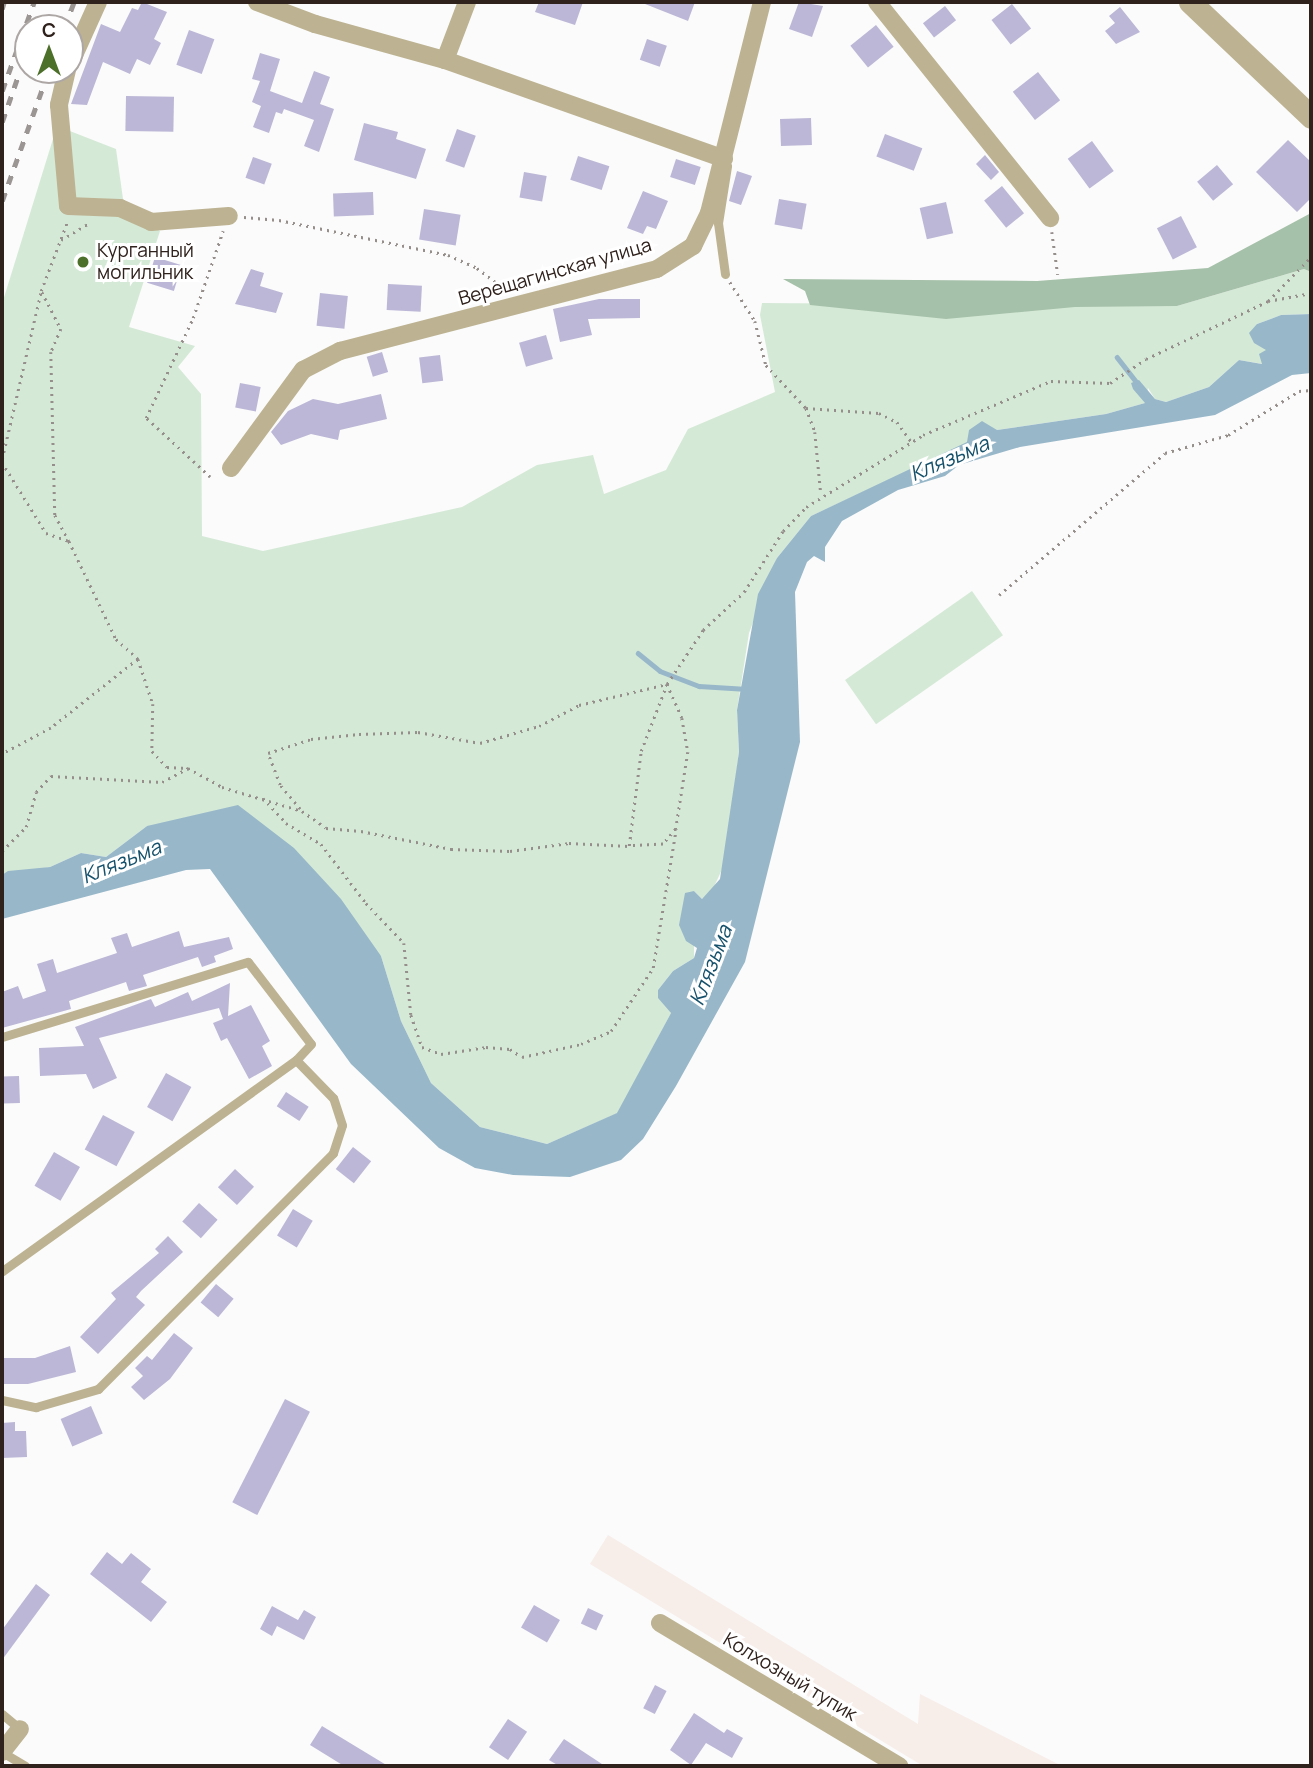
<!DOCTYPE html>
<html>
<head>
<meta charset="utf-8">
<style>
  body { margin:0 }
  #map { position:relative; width:1313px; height:1768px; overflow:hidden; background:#fbfbfb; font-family:Manrope,sans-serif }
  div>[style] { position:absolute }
  .built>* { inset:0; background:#f7ede9 }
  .green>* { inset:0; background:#d5e9d7; transform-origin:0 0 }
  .forest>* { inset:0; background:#a6c1a9 }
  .water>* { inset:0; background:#98b8ca }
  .stream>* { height:4.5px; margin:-2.25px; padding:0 2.25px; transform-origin:2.25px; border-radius:2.25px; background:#98b8ca }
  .building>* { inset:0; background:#bcb7d6; transform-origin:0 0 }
  .path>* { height:2.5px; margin-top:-1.25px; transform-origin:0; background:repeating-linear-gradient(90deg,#958e8b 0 2px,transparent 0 7px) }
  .service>* { height:9px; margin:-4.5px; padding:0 4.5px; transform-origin:4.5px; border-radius:4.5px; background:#bdb392 }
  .minor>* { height:18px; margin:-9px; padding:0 9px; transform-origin:9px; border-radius:9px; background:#bdb392 }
  .tertiary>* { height:23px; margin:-11.5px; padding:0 11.5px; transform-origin:11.5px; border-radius:11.5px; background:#bdb392 }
  .rail>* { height:4.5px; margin-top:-2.25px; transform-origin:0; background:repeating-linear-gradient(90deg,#9b9593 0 9px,transparent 0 18px) }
  .dots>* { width:19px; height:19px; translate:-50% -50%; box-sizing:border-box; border:4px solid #fff; border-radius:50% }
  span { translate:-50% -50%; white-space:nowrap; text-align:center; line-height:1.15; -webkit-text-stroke:6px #fff; paint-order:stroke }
  .poi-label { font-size:19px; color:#2f211c }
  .left { translate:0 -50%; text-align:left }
  .street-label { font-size:19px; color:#2f211c }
  .water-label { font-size:21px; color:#16516b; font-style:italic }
  .frame { position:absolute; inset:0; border:4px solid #2f211c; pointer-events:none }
  .north { position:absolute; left:14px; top:14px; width:70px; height:70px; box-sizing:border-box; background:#fff; border:2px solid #aca6a4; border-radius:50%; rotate:0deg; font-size:19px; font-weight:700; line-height:28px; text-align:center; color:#2f211c }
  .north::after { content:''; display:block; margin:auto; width:24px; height:32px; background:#4c7029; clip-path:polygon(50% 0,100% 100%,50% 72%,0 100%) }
</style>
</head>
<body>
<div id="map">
  <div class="built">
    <i style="clip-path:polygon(608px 1535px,918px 1724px,920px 1694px,1062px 1766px,923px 1766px,590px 1564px)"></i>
  </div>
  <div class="green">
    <i style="clip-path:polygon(57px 126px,116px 149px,125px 213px,160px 231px,129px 327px,195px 346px,178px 367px,201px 394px,202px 536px,263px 551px,462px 507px,537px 465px,593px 455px,604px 494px,666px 470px,688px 429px,775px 392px,760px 315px,762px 303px,1177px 306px,1304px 269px,1311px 272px,1311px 314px,1281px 315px,1257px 324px,1267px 350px,1263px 364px,1239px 360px,1209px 387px,1166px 402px,1155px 399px,1148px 388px,1145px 403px,1106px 414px,997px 430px,811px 516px,777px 558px,749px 633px,737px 710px,739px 752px,725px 863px,712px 891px,702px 899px,694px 891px,694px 958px,673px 971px,658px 990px,671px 1013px,618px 1113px,547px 1144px,480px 1127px,431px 1083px,401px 1021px,381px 956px,147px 826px,106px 857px,81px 853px,50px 867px,2px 875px,2px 304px)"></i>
    <i style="left:972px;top:591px;width:54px;height:155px;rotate:55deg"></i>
  </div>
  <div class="forest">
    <i style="clip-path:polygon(1311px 213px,1311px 272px,1304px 269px,1177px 306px,1075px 307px,946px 319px,810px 305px,805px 291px,783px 279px,1037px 281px,1208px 268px)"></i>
  </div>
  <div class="water">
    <i style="clip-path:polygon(1311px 314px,1311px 373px,1292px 375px,1215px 415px,1020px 447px,959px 465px,945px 476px,898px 490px,842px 521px,825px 547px,825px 562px,814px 556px,807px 562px,795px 592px,800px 742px,745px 962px,676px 1086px,643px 1139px,621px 1160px,570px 1177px,513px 1175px,475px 1168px,439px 1148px,351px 1064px,210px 869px,186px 870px,2px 919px,2px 875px,8px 871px,50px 867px,81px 853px,106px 857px,147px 826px,238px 805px,294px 848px,341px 899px,381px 956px,401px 1021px,431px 1083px,480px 1127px,547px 1144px,617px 1113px,671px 1013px,658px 998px,658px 990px,673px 971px,694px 958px,697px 948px,686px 941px,679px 925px,685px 893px,694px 891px,702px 899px,720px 879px,739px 752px,737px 710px,758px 594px,777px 558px,811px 516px,967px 442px,969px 430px,982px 421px,997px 430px,1106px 414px,1145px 403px,1133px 389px,1131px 383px,1139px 380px,1155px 399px,1166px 402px,1209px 387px,1239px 360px,1262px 364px,1259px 354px,1266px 350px,1254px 343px,1249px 333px,1257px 324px,1281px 315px)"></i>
  </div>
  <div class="stream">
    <i style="left:1117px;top:357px;width:34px;rotate:52deg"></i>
    <i style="left:638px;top:653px;width:28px;rotate:39deg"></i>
    <i style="left:660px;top:671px;width:42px;rotate:21deg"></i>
    <i style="left:699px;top:686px;width:48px;rotate:3.6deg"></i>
  </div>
  <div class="building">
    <i style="clip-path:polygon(142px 2px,167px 12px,154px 39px,161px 43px,150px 65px,137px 59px,130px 74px,103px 62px,87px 105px,71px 104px,101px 24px,120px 32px,132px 8px,138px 10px)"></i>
    <i style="clip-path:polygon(539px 2px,583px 2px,575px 25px,535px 12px)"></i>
    <i style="clip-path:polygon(640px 2px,695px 2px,688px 21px)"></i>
    <i style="clip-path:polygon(799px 2px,823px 6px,812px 37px,789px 29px)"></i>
    <i style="left:1012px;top:4px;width:31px;height:26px;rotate:52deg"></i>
    <i style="left:945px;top:6px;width:18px;height:28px;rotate:52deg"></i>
    <i style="clip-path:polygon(1120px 7px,1140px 32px,1116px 44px,1105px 31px,1115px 23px,1109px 16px)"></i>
    <i style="left:876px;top:25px;width:28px;height:33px;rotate:51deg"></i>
    <i style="left:189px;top:30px;width:27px;height:37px;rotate:20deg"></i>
    <i style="left:647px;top:39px;width:21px;height:22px;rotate:19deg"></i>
    <i style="clip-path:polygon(260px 53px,280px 59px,270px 91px,302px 103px,314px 71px,330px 77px,320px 104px,334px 109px,319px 152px,304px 146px,314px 120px,284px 109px,282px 114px,276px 112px,269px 133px,253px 127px,261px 106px,252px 102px,260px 81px,252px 79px)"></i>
    <i style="left:1038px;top:72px;width:36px;height:32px;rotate:52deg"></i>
    <i style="left:126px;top:96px;width:48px;height:35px;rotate:1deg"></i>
    <i style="left:811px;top:118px;width:27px;height:31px;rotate:88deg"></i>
    <i style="clip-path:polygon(364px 123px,398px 132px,396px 139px,426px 149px,416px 179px,354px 160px)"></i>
    <i style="left:457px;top:129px;width:20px;height:34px;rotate:20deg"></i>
    <i style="left:885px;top:134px;width:40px;height:24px;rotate:21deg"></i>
    <i style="clip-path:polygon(1288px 140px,1311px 162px,1311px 198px,1297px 212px,1256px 172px)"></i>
    <i style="left:1092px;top:141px;width:37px;height:30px;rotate:54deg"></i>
    <i style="clip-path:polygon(985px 155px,999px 172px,991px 180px,976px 164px)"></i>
    <i style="left:578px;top:156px;width:33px;height:25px;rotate:18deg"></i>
    <i style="left:253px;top:157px;width:20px;height:22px;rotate:20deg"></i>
    <i style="left:676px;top:159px;width:26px;height:19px;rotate:18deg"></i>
    <i style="left:1217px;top:165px;width:25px;height:26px;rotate:50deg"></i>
    <i style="clip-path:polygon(737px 171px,752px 176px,741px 205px,729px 201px)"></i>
    <i style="left:524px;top:172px;width:23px;height:26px;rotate:10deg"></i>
    <i style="left:1002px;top:186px;width:35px;height:23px;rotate:51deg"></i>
    <i style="clip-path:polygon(643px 191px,668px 201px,656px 229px,647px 226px,643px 234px,627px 228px)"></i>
    <i style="left:373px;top:192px;width:23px;height:40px;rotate:88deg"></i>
    <i style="left:779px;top:199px;width:28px;height:26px;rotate:10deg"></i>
    <i style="left:946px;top:202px;width:32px;height:27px;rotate:77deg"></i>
    <i style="left:424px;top:209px;width:37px;height:31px;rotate:9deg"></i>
    <i style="left:1181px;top:216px;width:35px;height:27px;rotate:63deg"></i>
    <i style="left:155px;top:257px;width:28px;height:27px;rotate:17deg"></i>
    <i style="clip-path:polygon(251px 269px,264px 273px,260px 286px,283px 293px,276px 313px,235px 304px)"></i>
    <i style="left:388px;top:284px;width:34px;height:26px;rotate:3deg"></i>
    <i style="left:320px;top:293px;width:28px;height:33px;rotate:6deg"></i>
    <i style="clip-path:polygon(599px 299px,640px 299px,640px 318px,588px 319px,592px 335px,560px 342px,553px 309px)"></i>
    <i style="left:546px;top:335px;width:25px;height:28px;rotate:74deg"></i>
    <i style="left:382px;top:352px;width:21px;height:16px;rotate:73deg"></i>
    <i style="left:440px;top:355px;width:26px;height:21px;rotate:83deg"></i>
    <i style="left:240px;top:383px;width:21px;height:25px;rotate:11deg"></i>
    <i style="clip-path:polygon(381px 394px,387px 419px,340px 430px,338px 440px,311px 434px,281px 445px,271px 432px,288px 411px,313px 399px,338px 404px)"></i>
    <i style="clip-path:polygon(179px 931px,184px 947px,229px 937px,233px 949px,214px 956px,216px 962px,202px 967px,198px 957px,143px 975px,147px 986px,129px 991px,126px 982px,69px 1001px,71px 1009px,2px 1028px,2px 992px,18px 986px,23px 999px,46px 991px,37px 964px,53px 959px,57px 973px,117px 953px,111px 938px,127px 933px,132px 947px)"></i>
    <i style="clip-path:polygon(230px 983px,228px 1016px,251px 1005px,270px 1041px,262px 1046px,272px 1066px,249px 1079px,227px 1038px,221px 1041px,213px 1023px,223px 1019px,219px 1008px,99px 1038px,117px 1078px,93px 1089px,86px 1074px,40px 1076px,39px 1048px,84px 1046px,75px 1027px,151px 999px,155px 1007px,188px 992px,192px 1001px)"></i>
    <i style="left:166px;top:1073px;width:29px;height:39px;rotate:29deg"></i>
    <i style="left:19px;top:1076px;width:27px;height:17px;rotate:88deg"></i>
    <i style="left:286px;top:1092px;width:27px;height:17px;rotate:33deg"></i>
    <i style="left:103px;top:1115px;width:36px;height:39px;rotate:28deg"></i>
    <i style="left:353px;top:1147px;width:23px;height:28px;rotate:38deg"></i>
    <i style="left:54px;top:1152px;width:30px;height:39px;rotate:30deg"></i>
    <i style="left:235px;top:1169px;width:26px;height:25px;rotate:43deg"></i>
    <i style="left:199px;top:1203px;width:25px;height:25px;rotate:42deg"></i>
    <i style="left:293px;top:1209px;width:23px;height:31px;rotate:31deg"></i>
    <i style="clip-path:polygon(168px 1236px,183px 1252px,141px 1291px,136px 1297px,145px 1305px,98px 1354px,80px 1337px,116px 1299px,111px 1293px,159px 1253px,155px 1249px)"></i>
    <i style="left:216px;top:1284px;width:23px;height:24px;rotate:40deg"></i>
    <i style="clip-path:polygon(174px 1333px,193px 1348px,170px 1379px,144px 1400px,131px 1387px,143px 1376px,135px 1368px,147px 1356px,152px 1360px)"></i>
    <i style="clip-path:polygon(70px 1346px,76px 1372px,28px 1384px,2px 1384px,2px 1358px,35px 1358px)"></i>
    <i style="left:285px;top:1399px;width:28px;height:116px;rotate:27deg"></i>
    <i style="left:91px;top:1406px;width:30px;height:33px;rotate:67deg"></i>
    <i style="clip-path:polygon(15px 1422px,15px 1431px,26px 1431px,27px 1457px,2px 1458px,2px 1423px)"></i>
    <i style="clip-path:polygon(107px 1552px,122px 1564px,131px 1553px,151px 1569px,141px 1582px,167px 1602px,151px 1622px,90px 1574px)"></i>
    <i style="clip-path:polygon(36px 1584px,50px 1595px,2px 1660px,2px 1630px)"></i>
    <i style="left:534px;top:1605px;width:30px;height:26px;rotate:30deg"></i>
    <i style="clip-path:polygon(272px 1606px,298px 1620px,304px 1610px,316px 1617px,304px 1640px,277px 1626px,272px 1636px,260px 1629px)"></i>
    <i style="left:588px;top:1608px;width:17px;height:17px;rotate:25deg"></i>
    <i style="left:655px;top:1685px;width:13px;height:26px;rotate:27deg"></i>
    <i style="clip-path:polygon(694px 1713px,724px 1733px,727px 1729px,743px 1738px,732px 1758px,706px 1743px,691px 1765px,670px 1750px)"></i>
    <i style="left:508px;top:1719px;width:23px;height:34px;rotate:34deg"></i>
    <i style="clip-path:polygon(322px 1726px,388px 1766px,344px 1766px,310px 1745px)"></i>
    <i style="clip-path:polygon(564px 1739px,605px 1766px,559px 1766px,549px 1760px)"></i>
  </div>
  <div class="path">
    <i style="left:244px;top:217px;width:35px;rotate:5deg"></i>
    <i style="left:279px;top:220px;width:173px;rotate:11.7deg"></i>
    <i style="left:448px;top:255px;width:32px;rotate:24deg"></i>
    <i style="left:477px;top:268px;width:36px;rotate:37deg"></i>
    <i style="left:1052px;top:232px;width:43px;rotate:82.1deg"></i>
    <i style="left:61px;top:240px;width:31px;rotate:-31deg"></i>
    <i style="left:730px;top:282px;width:46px;rotate:57.3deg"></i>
    <i style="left:755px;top:321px;width:45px;rotate:76deg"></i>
    <i style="left:766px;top:365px;width:59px;rotate:47.1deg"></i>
    <i style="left:806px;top:408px;width:73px;rotate:3.9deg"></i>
    <i style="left:879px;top:413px;width:20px;rotate:27deg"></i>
    <i style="left:897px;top:422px;width:26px;rotate:54deg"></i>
    <i style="left:42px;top:292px;width:42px;rotate:62.8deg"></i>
    <i style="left:61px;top:329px;width:25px;rotate:113deg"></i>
    <i style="left:51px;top:352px;width:163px;rotate:88.6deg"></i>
    <i style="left:55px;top:515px;width:30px;rotate:62deg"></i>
    <i style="left:1268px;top:301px;width:44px;rotate:-10.5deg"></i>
    <i style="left:806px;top:408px;width:26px;rotate:69deg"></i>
    <i style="left:815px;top:432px;width:62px;rotate:84.5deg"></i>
    <i style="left:2px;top:459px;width:172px;rotate:-76.9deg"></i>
    <i style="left:41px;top:291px;width:76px;rotate:-69.2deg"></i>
    <i style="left:2px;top:462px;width:84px;rotate:58.2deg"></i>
    <i style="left:46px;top:533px;width:24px;rotate:19deg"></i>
    <i style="left:69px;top:541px;width:109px;rotate:64.4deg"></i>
    <i style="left:116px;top:639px;width:30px;rotate:42deg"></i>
    <i style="left:138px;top:659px;width:111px;rotate:141.6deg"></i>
    <i style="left:51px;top:728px;width:55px;rotate:152deg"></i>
    <i style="left:210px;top:477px;width:87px;rotate:-137.3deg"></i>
    <i style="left:146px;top:418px;width:110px;rotate:-64.8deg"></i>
    <i style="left:193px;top:318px;width:92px;rotate:-71deg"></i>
    <i style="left:999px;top:595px;width:218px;rotate:-40.5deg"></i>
    <i style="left:1165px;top:453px;width:66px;rotate:-15.9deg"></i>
    <i style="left:1228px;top:435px;width:84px;rotate:-31.8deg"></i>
    <i style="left:1299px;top:391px;width:12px;rotate:-5deg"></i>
    <i style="left:138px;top:659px;width:47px;rotate:71.6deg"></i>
    <i style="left:153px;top:704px;width:47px;rotate:91.2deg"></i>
    <i style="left:152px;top:751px;width:22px;rotate:47deg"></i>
    <i style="left:167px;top:767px;width:20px;rotate:3deg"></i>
    <i style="left:263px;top:798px;width:34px;rotate:47deg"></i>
    <i style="left:286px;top:823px;width:41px;rotate:31deg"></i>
    <i style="left:321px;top:844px;width:74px;rotate:52.7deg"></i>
    <i style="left:366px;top:903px;width:55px;rotate:46.5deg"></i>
    <i style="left:404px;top:943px;width:72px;rotate:84.4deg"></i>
    <i style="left:411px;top:1015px;width:34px;rotate:71deg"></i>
    <i style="left:422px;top:1047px;width:20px;rotate:20deg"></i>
    <i style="left:441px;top:1054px;width:46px;rotate:-8.8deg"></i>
    <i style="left:486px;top:1047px;width:24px;rotate:5deg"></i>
    <i style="left:510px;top:1049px;width:14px;rotate:34deg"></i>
    <i style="left:522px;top:1057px;width:60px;rotate:-12.4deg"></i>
    <i style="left:581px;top:1044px;width:33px;rotate:-23deg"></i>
    <i style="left:611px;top:1031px;width:76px;rotate:-56.3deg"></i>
    <i style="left:653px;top:968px;width:141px;rotate:-80.6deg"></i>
    <i style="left:300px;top:809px;width:31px;rotate:-130deg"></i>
    <i style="left:280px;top:785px;width:34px;rotate:-111deg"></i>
    <i style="left:268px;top:753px;width:45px;rotate:-18deg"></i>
    <i style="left:311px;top:739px;width:48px;rotate:-5.9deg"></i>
    <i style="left:359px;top:734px;width:59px;rotate:-1.9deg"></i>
    <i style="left:418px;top:732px;width:63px;rotate:10.1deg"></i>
    <i style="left:480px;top:743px;width:61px;rotate:-16.1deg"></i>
    <i style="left:539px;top:726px;width:45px;rotate:-27.7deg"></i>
    <i style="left:579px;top:705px;width:90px;rotate:-13.4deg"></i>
    <i style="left:667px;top:684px;width:37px;rotate:66deg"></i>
    <i style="left:682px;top:718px;width:35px;rotate:80deg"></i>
    <i style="left:688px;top:752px;width:78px;rotate:98.9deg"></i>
    <i style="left:676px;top:829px;width:20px;rotate:131deg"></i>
    <i style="left:663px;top:844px;width:34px;rotate:177deg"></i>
    <i style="left:2px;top:851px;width:34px;rotate:-45deg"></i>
    <i style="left:26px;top:827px;width:36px;rotate:-74deg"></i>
    <i style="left:36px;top:792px;width:22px;rotate:-47deg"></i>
    <i style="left:51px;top:776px;width:111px;rotate:3.1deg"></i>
    <i style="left:162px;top:782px;width:30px;rotate:-28deg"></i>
    <i style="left:188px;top:768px;width:39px;rotate:29deg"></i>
    <i style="left:222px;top:787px;width:84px;rotate:16.7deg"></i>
    <i style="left:302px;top:811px;width:29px;rotate:35deg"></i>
    <i style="left:326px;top:828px;width:35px;rotate:5deg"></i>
    <i style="left:361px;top:831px;width:92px;rotate:11.3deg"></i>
    <i style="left:451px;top:849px;width:59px;rotate:1.9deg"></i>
    <i style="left:510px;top:851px;width:60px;rotate:-7.7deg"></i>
    <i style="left:569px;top:843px;width:60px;rotate:2.9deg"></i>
    <i style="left:629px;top:846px;width:96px;rotate:-82.8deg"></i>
    <i style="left:641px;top:751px;width:72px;rotate:-68.8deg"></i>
    <i style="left:667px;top:684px;width:65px;rotate:-56.3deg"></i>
    <i style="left:703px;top:630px;width:56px;rotate:-42.8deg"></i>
    <i style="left:744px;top:592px;width:72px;rotate:-57.4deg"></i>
    <i style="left:783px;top:531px;width:33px;rotate:-46deg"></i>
    <i style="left:806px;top:507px;width:137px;rotate:-31.6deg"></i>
    <i style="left:923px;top:435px;width:139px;rotate:-22.9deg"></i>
    <i style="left:1051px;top:381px;width:59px;rotate:1.9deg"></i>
    <i style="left:1110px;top:383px;width:43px;rotate:-33.7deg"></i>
    <i style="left:1146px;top:359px;width:135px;rotate:-25.4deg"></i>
    <i style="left:1268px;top:301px;width:62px;rotate:-45.7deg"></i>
  </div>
  <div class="service">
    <i style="left:725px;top:274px;width:51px;rotate:-97.8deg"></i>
    <i style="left:718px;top:223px;width:58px;rotate:-81deg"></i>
    <i style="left:2px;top:1037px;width:257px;rotate:-17deg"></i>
    <i style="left:248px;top:962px;width:103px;rotate:52.5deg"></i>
    <i style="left:311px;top:1044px;width:22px;rotate:133deg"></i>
    <i style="left:296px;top:1060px;width:362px;rotate:144.3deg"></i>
    <i style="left:2px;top:1400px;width:35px;rotate:12deg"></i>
    <i style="left:36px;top:1407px;width:65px;rotate:-16.2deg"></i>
    <i style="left:98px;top:1389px;width:333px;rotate:-45.1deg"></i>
    <i style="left:333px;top:1153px;width:29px;rotate:-72deg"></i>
    <i style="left:342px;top:1125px;width:28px;rotate:-108deg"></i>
    <i style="left:333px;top:1098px;width:53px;rotate:-134.2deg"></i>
    <i style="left:2px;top:1714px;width:23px;rotate:40deg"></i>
    <i style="left:2px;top:1752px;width:27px;rotate:31deg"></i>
  </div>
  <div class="minor">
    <i style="left:257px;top:2px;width:62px;rotate:20.8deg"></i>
    <i style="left:315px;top:24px;width:135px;rotate:15.5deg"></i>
    <i style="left:445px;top:60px;width:296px;rotate:19.5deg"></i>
    <i style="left:877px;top:2px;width:277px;rotate:51.3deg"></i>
    <i style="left:445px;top:60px;width:62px;rotate:-69.2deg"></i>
    <i style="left:70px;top:64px;width:68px;rotate:-65.7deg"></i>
    <i style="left:67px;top:70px;width:36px;rotate:103deg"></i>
    <i style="left:59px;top:105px;width:101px;rotate:84.9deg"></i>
    <i style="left:68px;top:206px;width:52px;rotate:2.2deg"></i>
    <i style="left:120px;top:208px;width:34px;rotate:24deg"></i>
    <i style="left:151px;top:222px;width:78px;rotate:-4.4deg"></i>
    <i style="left:231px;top:468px;width:122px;rotate:-53.7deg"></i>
    <i style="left:303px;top:370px;width:42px;rotate:-27.2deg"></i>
    <i style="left:340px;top:351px;width:327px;rotate:-14.5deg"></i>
    <i style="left:657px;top:269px;width:43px;rotate:-32.6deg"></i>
    <i style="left:693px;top:246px;width:37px;rotate:-64deg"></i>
    <i style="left:709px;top:213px;width:218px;rotate:-75.9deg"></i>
    <i style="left:660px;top:1623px;width:279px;rotate:30.9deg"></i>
    <i style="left:2px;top:1752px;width:29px;rotate:-52deg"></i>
  </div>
  <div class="tertiary">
    <i style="left:1190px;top:2px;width:167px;rotate:43.5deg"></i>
  </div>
  <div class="rail">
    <i style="left:2px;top:9px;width:7px;rotate:-74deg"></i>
    <i style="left:64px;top:28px;width:28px;rotate:-69deg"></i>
    <i style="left:2px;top:91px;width:95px;rotate:-70.2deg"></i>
    <i style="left:2px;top:122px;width:46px;rotate:-70.8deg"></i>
    <i style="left:2px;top:201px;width:139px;rotate:-70.3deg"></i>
  </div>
  <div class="dots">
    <i style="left:83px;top:262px;background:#4c7029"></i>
  </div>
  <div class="poi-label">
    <span class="left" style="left:97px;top:262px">Курганный<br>могильник</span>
  </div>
  <div class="street-label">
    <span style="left:555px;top:272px;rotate:-16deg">Верещагинская улица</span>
    <span style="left:790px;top:1677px;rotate:31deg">Колхозный тупик</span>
  </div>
  <div class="water-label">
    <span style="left:949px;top:458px;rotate:-23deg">Клязьма</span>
    <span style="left:121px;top:861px;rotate:-22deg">Клязьма</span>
    <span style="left:710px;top:965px;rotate:-69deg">Клязьма</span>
  </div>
  <div class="frame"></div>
  <div class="north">С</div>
</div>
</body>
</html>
